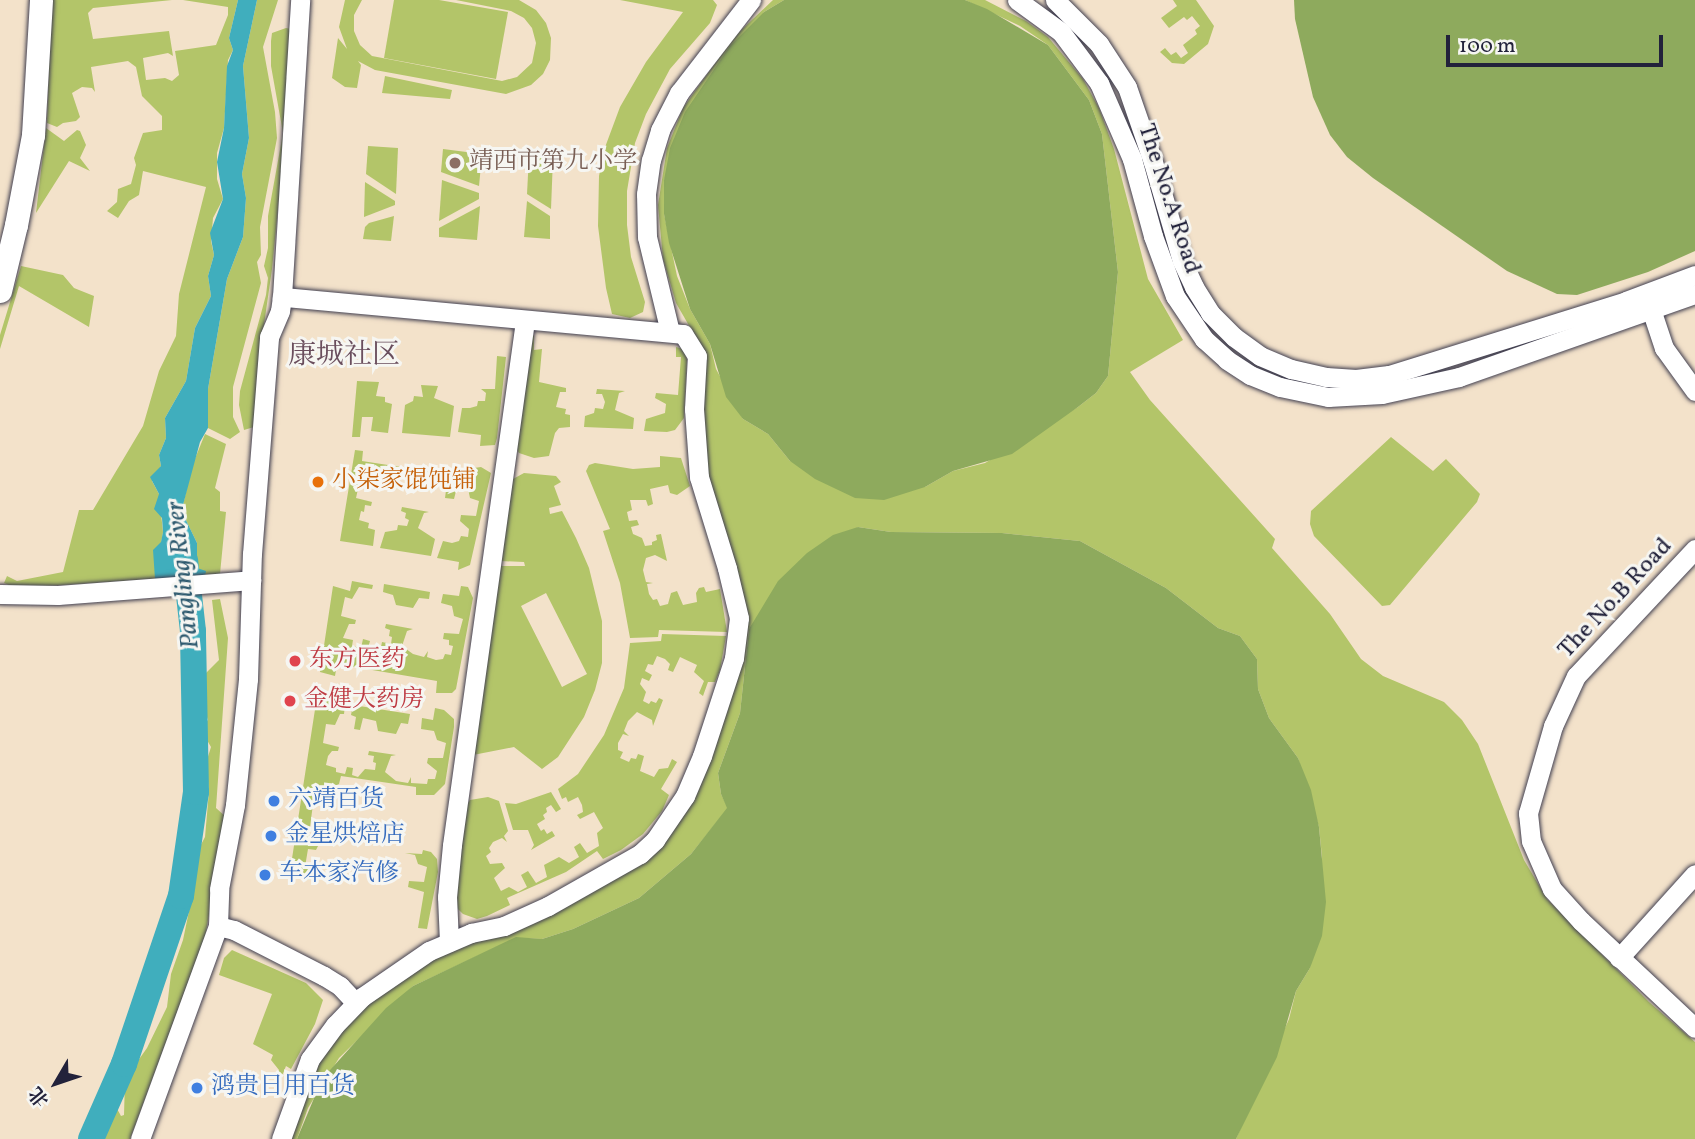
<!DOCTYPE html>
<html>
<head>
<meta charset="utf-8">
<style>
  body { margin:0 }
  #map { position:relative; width:1695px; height:1139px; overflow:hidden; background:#f3e2ca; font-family:Vollkorn,"Noto Serif SC",serif }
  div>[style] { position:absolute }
  .green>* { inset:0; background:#b3c569 }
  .forest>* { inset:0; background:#8eaa5d }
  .water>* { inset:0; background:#40aebd }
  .river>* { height:26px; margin:-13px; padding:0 13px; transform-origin:13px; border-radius:13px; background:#40aebd }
  .roads { filter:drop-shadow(0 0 2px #413f50) drop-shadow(0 0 2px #413f50) }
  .minor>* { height:19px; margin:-9.5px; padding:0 9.5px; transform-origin:9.5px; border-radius:9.5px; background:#fff }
  .major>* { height:23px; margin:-11.5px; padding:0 11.5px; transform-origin:11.5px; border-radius:11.5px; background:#fff }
  .dots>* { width:19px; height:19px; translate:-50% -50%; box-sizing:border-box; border:4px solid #f6f6f2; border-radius:50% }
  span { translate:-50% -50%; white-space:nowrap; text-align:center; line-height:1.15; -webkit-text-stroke:6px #f6f6f2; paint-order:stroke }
  .education-label { font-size:24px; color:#785e54 }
  .left { translate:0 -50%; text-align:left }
  .street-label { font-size:24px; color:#22223b }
  .food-label { font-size:24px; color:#c56008 }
  .health-label { font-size:24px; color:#be3a42 }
  .shop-label { font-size:24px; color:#366cbe }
  .water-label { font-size:26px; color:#2e5a6f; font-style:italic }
  .quarter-label { font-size:28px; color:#6a4e5d }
  .north { position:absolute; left:21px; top:1048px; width:70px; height:70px; -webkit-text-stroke:5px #f6f6f2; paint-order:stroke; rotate:231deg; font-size:19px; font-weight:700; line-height:28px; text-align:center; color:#22223b }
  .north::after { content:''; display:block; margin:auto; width:24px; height:32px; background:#22223b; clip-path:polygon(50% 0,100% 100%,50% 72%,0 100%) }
  .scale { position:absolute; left:1446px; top:35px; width:217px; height:32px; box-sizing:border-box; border:4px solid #22223b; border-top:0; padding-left:9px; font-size:21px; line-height:24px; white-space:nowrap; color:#22223b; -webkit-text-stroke:5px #f6f6f2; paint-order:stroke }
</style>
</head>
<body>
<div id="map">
  <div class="green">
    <i style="clip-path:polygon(51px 0,172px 0,93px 8px,88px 13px,93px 39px,169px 31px,173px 56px,168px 53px,143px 58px,146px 80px,165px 78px,172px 81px,179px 75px,175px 51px,216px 45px,228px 15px,228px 7px,183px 0,238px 0,229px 38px,233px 50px,228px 60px,224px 128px,217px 153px,217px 179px,223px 199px,213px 218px,211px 241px,214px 255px,208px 276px,211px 296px,195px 328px,186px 381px,165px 418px,166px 438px,159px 455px,161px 466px,152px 481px,159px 494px,163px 532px,155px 579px,17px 588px,4px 583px,7px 576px,17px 581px,63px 572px,79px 510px,93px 510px,143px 426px,159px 371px,176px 336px,179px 294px,206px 187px,143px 171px,139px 195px,129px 201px,118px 218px,107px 211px,117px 202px,118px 189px,131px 184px,136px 165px,134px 158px,143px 133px,162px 130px,162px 116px,142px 96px,136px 67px,128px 61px,91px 67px,95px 92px,92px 88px,82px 87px,72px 93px,80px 117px,76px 121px,63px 123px,57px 127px,47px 123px)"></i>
    <i style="clip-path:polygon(257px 0,278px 0,263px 47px,275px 112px,277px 138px,260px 227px,261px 255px,257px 262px,261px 283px,233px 387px,233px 417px,240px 432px,230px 439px,208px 428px,208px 389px,227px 279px,243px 237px,246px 198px,242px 174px,249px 138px,243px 66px)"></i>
    <i style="clip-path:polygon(345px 0,362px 0,354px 15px,354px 31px,360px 45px,372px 56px,502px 81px,517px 77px,532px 63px,536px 43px,532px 28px,524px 18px,511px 11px,456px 0,519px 0,536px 10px,546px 23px,551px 38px,550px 60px,543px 74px,531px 85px,506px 94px,375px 70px,358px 61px,361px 65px,357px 88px,345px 87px,332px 78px,338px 38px,347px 49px,339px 27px)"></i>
    <i style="clip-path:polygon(394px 0,439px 0,508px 12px,496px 79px,384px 58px)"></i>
    <i style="clip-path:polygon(620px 0,713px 0,717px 5px,710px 23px,670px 69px,646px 114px,635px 143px,627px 191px,627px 225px,631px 257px,645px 302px,643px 312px,630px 318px,612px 314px,606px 288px,598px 226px,599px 176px,604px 150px,620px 107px,646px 62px,683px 12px)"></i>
    <i style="clip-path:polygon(773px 0,784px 0,764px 12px,664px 180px,664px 214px,677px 276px,690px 309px,710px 344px,716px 369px,743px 419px,768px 434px,790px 461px,925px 487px,953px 471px,985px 463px,1078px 407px,1096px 393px,1108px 376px,1118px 272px,1102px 134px,1089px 100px,1048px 45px,1020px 26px,965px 0,985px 0,1026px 21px,1048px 37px,1083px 79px,1099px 108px,1114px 149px,1148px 279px,1183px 340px,1130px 372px,1150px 400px,1275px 539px,1272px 548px,1330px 614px,1361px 659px,1383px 676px,1444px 702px,1462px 720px,1478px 744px,1524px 860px,1547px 899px,1649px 1002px,1695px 1042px,1695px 1139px,1236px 1139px,1289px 1019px,1296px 991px,1310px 968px,1322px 857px,1319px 827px,1298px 758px,1269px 718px,1258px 689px,1257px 659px,1240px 636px,1218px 628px,1166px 588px,1080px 541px,1002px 533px,891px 532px,858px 527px,749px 629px,740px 713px,718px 773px,721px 794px,728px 808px,691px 854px,639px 898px,573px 929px,542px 939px,516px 938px,413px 986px,339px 1058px,308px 1108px,297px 1139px,288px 1139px,323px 1052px,361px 1011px,383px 992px,435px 957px,646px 859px,741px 655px,709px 492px,699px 343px,676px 303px,663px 259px,658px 205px,667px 148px,683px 108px,733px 38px)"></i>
    <i style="clip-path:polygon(1173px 0,1196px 0,1214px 26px,1208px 44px,1184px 64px,1172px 63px,1160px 52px,1165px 48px,1171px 55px,1176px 52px,1181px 58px,1188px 53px,1183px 45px,1197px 34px,1195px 30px,1200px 26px,1192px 16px,1187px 20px,1184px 17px,1169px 28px,1161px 18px,1177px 6px)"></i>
    <i style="clip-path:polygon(286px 28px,291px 29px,287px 119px,272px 269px,257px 373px,254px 427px,244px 430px,239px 405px,240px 391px,266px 295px,268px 278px,264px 266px,268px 248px,268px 216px,283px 133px,271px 66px,271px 41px,272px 33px)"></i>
    <i style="clip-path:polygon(385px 76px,452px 90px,450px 99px,382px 93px)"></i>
    <i style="clip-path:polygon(46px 128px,64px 141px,77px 130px,80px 131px,86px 145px,80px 158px,90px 171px,69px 161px,36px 213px)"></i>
    <i style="clip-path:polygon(368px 146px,398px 148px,396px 194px,366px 174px)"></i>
    <i style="clip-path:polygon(443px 149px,482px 154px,479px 186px,441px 172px)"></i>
    <i style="clip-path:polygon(529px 156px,553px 158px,551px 209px,527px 194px)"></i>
    <i style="clip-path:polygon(442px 180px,479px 193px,479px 199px,439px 221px)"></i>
    <i style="clip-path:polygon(365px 182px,395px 201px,395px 205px,364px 217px)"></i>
    <i style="clip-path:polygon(527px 201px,550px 216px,550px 239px,524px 237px)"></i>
    <i style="clip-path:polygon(480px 206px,477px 240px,439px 237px,439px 228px)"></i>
    <i style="clip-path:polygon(394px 216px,391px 241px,363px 239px,365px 227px,369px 223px)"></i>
    <i style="clip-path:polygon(21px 266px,63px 275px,74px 288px,94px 296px,89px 327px,19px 286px,0 349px,0 335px)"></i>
    <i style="clip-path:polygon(534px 335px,534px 350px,542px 349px,539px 382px,566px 388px,566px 392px,560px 392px,556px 407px,566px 409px,565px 414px,570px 415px,570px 427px,559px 428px,555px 433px,549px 456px,534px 458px,519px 453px,515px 447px,530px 338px)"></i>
    <i style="clip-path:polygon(676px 347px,683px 349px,687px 360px,684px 418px,675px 430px,667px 432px,644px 431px,646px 419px,665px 413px,666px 404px,655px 398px,656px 393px,678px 395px,681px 357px,676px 357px)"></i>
    <i style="clip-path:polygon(497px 356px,506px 357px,497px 438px,495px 445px,480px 446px,481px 435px,458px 432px,462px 408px,470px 408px,477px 406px,478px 401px,485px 401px,486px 393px,481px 389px,495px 389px)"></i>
    <i style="clip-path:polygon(357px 381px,379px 382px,376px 396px,385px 397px,385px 402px,392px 404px,388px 433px,371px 431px,373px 417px,362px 417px,360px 437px,352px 437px)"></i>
    <i style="clip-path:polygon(421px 385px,438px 386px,434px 398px,454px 406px,450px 437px,402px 433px,405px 405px,413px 401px,414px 396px,423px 397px)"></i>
    <i style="clip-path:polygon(597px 389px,625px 391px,619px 393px,615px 410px,634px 418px,633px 429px,584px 427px,585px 416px,594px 413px,595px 408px,603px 409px,605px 402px,602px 394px,596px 394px)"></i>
    <i style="clip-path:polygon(205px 434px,226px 444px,215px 488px,220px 492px,220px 511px,226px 512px,220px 574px,205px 576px,197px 568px,197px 543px,184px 516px,183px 505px,192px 466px)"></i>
    <i style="clip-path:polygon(1391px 437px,1433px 471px,1446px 459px,1480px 494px,1477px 502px,1390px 605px,1382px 606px,1314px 536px,1310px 524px,1311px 511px)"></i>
    <i style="clip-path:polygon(355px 450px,363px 451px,362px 461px,472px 478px,474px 468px,481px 467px,491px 473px,470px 565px,458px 570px,459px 562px,437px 558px,443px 541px,452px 543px,459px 541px,461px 536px,468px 537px,469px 529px,460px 521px,461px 515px,476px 516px,479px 501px,470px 498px,468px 489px,457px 487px,454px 499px,445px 498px,447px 483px,435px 481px,429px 491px,412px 488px,409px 477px,397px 475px,394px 486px,388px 484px,390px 473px,375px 470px,368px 481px,360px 480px,356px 498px,372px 502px,371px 506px,365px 505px,364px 512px,361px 511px,359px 520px,369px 523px,368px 528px,375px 530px,373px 546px,340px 541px)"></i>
    <i style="clip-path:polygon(660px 456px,681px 458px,690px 486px,677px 495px,670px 493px,668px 485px,650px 489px,653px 504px,648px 506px,646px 500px,630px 500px,632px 510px,627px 512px,629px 521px,637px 520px,639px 525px,631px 527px,633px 534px,642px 538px,645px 546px,652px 545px,652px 542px,657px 540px,656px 535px,661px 534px,667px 561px,655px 555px,646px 558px,643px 570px,646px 582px,653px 583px,647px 584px,649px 594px,653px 600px,657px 599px,660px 606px,668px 604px,671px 593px,677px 591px,683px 605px,697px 602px,696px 593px,699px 588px,704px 587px,706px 592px,720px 589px,727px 632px,659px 630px,658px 637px,630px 638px,620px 583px,603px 531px,610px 529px,586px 471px,589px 465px,595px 463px,633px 469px,660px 467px)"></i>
    <i style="clip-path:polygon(evenodd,524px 473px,556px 476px,561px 482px,554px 486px,561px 505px,549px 508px,550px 514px,562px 511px,576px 538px,589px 568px,602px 621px,602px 663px,595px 690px,584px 717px,558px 757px,542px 769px,514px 747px,473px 755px,500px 566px,525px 566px,524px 562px,500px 561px,513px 479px,524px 473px,546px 593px,587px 674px,562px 687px,521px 606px,546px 593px)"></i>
    <i style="clip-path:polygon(402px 507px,429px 512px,424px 513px,418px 528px,435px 539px,431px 556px,380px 548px,385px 532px,397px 530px,398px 525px,407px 526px,409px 520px,405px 518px,406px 513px,401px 511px)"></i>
    <i style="clip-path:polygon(352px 581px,373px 585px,372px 589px,359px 587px,352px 599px,345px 597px,341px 616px,356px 620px,355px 624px,349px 624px,343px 638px,353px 640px,352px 646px,361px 648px,363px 639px,370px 641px,368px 648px,374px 650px,376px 646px,381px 647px,382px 642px,391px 644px,392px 637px,389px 636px,390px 630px,385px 628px,386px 624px,413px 629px,407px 631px,402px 646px,413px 654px,424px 657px,428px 651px,427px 657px,436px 660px,443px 659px,445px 654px,451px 655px,453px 646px,449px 645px,449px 640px,443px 639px,444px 633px,459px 634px,463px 619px,454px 616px,452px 606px,441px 603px,443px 594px,459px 596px,461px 586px,468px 587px,473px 598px,456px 689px,452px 693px,436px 693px,437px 681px,337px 664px,335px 676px,320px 672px,333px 586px,350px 591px)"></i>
    <i style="clip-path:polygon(384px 584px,430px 592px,429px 599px,419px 598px,413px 608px,396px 605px,393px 595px,383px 592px)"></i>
    <i style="clip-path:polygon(220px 599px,228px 638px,216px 808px,226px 817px,205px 937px,130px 1139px,97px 1139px,111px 1106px,115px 1105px,121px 1116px,124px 1115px,125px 1079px,147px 1048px,167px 1007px,171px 974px,183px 940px,194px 887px,194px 858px,205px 837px,209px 791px,206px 763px,211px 747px,200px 728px,208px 720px,200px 696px,203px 676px,219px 660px,212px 600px)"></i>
    <i style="clip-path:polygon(662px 634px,726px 636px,720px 670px,715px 682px,708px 682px,703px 696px,699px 693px,704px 681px,694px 672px,697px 665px,680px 657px,673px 672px,668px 670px,670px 664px,665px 659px,657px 656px,653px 665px,648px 664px,645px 671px,652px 675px,649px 681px,642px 678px,640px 684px,646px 692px,643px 701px,649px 704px,651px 701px,656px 703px,659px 698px,663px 700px,653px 726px,652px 720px,637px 712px,628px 721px,624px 731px,629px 736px,623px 734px,618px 743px,618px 750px,623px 752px,620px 758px,629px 762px,631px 758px,636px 759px,638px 754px,644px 756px,640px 771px,654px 777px,659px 769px,668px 768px,672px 759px,677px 762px,661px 789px,669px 795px,662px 811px,643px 834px,621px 850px,603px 859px,597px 851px,566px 872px,507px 898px,510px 905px,487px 916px,477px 919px,463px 914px,457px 908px,454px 887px,465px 807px,470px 800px,488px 797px,499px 801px,508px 831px,504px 836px,507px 842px,502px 838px,493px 842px,489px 848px,491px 852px,486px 856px,490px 864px,502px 863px,505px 868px,494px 878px,501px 891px,509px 887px,518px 892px,527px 887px,521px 875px,528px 871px,536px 883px,547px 877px,544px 865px,559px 857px,569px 863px,579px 857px,574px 847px,580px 843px,587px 853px,599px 846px,597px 833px,603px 828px,594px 812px,580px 819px,577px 815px,583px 812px,582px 805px,578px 797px,568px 802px,566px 797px,562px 799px,558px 789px,578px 774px,604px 735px,624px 688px,630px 643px,661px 641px)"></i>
    <i style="clip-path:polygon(318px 690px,346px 696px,344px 714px,340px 714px,335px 725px,326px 724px,323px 743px,339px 747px,338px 751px,332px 751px,328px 756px,326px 765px,336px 768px,336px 772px,345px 774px,347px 767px,353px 768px,352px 775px,358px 777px,365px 769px,375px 770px,376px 763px,373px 762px,374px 756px,368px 755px,369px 751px,396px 755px,391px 756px,385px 772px,396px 781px,408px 783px,411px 777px,411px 783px,427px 784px,428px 779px,435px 779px,437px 771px,427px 763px,428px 758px,443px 758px,446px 743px,437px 740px,434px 731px,421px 729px,422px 718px,433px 720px,435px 708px,444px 710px,454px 719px,454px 727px,445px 784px,434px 795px,416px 795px,416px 787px,341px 776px,339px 784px,319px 793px,313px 804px,309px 835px,339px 839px,322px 838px,316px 850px,308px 849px,305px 867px,321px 871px,319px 875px,313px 875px,312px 880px,289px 878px)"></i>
    <i style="clip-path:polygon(353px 705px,410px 714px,408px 724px,401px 723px,396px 734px,378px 731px,376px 721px,363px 718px,360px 730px,354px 729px,356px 717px,351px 715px)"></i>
    <i style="clip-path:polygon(551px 792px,561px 809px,556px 812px,551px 805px,546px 808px,547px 812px,543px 815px,545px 819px,537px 824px,541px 831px,544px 829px,547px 834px,552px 831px,555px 836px,531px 850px,534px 845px,528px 830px,513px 830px,505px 803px,516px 804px)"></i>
    <i style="clip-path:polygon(423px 850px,431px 852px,437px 859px,438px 872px,427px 929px,418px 928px,424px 892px,408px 887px,409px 881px,424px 882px,427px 867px,418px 864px,415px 855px,405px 853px,422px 854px)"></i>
    <i style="clip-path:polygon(232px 950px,306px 983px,323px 1000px,315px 1024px,291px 1069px,286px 1066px,276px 1091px,279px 1070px,271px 1060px,273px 1055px,253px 1044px,272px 994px,219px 975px,224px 958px)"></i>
  </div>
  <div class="forest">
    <i style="clip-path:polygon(784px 0,965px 0,987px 9px,1048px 45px,1089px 100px,1102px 134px,1118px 272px,1108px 376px,1096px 393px,1078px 407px,1012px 454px,953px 471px,925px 487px,884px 500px,855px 498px,815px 479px,790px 461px,768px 434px,743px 419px,726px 397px,710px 344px,690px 309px,669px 243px,664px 214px,664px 180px,670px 148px,685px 112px,730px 46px,764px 12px)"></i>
    <i style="clip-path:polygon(1294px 0,1695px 0,1695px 251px,1648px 272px,1577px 295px,1557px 294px,1507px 271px,1373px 178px,1347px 157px,1330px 135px,1313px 97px,1295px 19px)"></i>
    <i style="clip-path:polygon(858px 527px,891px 532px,1002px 533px,1080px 541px,1166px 588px,1218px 628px,1240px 636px,1257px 659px,1258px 689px,1269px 718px,1298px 758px,1311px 790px,1319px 827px,1326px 902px,1322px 936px,1310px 968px,1296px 991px,1277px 1057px,1236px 1139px,297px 1139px,322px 1079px,386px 1008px,413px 986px,516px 937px,542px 939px,573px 929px,639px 898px,691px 854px,727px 808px,721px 794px,718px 773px,740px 713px,749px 629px,778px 581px,807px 553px,833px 535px)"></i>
  </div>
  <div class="water">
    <i style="clip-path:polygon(238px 0,257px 0,243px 66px,249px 138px,242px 174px,246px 198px,243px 237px,227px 279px,208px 389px,208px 428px,200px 442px,183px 505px,184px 516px,197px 543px,197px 568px,206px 571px,205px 576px,155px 579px,153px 550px,161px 542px,163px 532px,162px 518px,154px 509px,159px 494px,150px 477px,161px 466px,159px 455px,166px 438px,165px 418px,186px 381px,195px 328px,211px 296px,208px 276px,214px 255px,210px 233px,223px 199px,217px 162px,224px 128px,227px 66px,233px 50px,229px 38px)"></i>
  </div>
  <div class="river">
    <i style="left:91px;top:1139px;width:82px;rotate:-66.3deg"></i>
    <i style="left:124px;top:1064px;width:177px;rotate:-71.3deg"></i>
    <i style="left:181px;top:896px;width:105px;rotate:-81.8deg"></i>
    <i style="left:196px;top:792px;width:161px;rotate:-91.1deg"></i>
    <i style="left:193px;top:631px;width:71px;rotate:-96.4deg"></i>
  </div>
  <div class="roads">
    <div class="minor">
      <i style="left:1017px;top:0;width:54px;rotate:36deg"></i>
      <i style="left:1061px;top:32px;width:64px;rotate:53.3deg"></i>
      <i style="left:1099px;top:83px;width:83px;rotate:66.5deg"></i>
      <i style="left:1132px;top:159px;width:80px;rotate:74.7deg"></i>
      <i style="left:1153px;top:236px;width:64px;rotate:69.9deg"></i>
      <i style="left:1175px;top:296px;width:52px;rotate:56deg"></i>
      <i style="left:1204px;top:339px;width:31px;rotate:42deg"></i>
      <i style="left:1227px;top:360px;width:27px;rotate:33deg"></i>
      <i style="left:1250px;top:375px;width:32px;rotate:22deg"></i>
      <i style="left:1280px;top:387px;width:49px;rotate:11.8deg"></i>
      <i style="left:1328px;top:397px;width:54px;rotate:-3.2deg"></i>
      <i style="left:1382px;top:394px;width:79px;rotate:-12.4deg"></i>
      <i style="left:1459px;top:377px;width:250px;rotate:-19.4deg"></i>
      <i style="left:1055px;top:0;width:62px;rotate:45deg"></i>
      <i style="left:1099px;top:44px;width:51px;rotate:56.9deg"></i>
      <i style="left:1127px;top:87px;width:79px;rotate:70.9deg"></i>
      <i style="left:1153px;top:162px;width:103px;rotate:73.7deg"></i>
      <i style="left:1182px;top:261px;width:29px;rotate:65deg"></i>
      <i style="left:1194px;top:287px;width:31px;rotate:58deg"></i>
      <i style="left:1210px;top:313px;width:34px;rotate:45deg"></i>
      <i style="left:1234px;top:337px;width:32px;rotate:36deg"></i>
      <i style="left:1260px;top:356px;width:34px;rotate:23deg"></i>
      <i style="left:1291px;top:369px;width:36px;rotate:13deg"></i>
      <i style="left:1326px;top:377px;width:30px;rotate:4deg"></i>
      <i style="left:1356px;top:379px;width:33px;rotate:-7deg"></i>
      <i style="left:1389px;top:375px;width:248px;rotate:-17.3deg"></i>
      <i style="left:1626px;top:301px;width:74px;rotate:-20.6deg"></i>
      <i style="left:1647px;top:297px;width:54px;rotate:71.6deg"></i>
      <i style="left:1664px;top:348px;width:53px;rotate:54.2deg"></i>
      <i style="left:670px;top:332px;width:98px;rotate:-103.6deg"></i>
      <i style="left:647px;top:237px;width:43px;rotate:-91.3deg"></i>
      <i style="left:646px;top:194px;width:34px;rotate:-82deg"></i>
      <i style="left:651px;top:160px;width:31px;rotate:-73deg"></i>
      <i style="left:660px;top:130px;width:42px;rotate:-62.8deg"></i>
      <i style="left:679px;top:93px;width:118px;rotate:-52.3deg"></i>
      <i style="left:1695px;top:549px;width:174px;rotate:133.1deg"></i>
      <i style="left:1576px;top:676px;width:55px;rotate:114.7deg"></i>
      <i style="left:1553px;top:726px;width:91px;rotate:106deg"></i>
      <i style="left:1528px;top:813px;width:28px;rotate:84deg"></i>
      <i style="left:1531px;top:841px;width:52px;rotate:66.4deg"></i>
      <i style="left:1552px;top:889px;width:43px;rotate:47.8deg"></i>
      <i style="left:1581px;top:921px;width:156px;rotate:43.2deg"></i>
      <i style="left:0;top:594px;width:58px;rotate:1deg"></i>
      <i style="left:58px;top:595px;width:194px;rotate:-4.4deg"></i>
      <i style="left:218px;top:926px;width:16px;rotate:14deg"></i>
      <i style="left:234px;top:930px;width:101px;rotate:27.1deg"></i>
      <i style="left:324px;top:976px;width:19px;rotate:32deg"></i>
      <i style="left:340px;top:986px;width:22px;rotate:47deg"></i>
      <i style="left:449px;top:942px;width:45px;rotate:-92.5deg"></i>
      <i style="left:447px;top:897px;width:52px;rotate:-84.5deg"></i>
      <i style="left:452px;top:845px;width:529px;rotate:-82.07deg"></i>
      <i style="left:1619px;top:958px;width:113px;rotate:-47.9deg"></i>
      <i style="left:140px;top:1139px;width:227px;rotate:-69.9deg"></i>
      <i style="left:218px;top:926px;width:37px;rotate:-88deg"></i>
      <i style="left:219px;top:889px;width:86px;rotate:-79.2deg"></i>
      <i style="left:235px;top:805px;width:127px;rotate:-84.1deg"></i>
      <i style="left:248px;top:679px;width:125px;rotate:-88.2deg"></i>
      <i style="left:252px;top:554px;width:218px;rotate:-85.5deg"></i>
      <i style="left:269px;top:337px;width:28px;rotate:-67deg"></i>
      <i style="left:280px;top:311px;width:14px;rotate:-82deg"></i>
      <i style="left:282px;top:297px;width:298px;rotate:-86.5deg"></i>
      <i style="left:281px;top:1139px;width:85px;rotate:-70.1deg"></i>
      <i style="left:310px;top:1059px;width:42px;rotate:-53.7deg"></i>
      <i style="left:335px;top:1025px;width:39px;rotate:-46deg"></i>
      <i style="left:362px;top:997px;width:81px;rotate:-34.5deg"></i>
      <i style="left:429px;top:951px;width:46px;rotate:-23.2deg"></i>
      <i style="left:471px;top:933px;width:34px;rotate:-12deg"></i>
      <i style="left:504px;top:926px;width:48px;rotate:-24.4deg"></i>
      <i style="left:548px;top:906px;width:106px;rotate:-29.5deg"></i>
      <i style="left:640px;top:854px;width:21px;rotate:-43deg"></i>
      <i style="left:655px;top:840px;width:53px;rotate:-55.7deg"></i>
      <i style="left:685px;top:796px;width:43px;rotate:-67deg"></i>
      <i style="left:702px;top:756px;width:103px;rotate:-71.9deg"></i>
      <i style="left:734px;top:658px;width:40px;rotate:-82.9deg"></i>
      <i style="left:739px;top:618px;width:51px;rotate:-103.5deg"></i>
      <i style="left:727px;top:568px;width:95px;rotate:-107.1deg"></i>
      <i style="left:699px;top:477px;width:68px;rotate:-94.2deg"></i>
      <i style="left:694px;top:409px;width:53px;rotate:-86.8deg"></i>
      <i style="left:697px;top:356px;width:26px;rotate:-122deg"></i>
      <i style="left:683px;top:334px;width:403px;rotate:-174.7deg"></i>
    </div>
    <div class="major">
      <i style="left:0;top:291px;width:68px;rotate:-76.4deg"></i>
      <i style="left:16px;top:225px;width:92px;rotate:-79.3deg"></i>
      <i style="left:33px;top:135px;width:135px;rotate:-86.6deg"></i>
    </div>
  </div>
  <div class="dots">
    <i style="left:455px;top:163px;background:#8d6e63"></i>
    <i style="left:318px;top:482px;background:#e8710a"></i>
    <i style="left:295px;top:661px;background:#e0444e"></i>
    <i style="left:290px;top:701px;background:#e0444e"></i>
    <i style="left:274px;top:801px;background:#3f7fe0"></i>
    <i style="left:271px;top:836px;background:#3f7fe0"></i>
    <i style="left:265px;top:875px;background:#3f7fe0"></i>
    <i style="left:197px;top:1088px;background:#3f7fe0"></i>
  </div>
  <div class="education-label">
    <span class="left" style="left:469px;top:163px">靖西市第九小学</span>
  </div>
  <div class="street-label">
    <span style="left:1168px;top:199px;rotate:72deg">The No.A Road</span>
    <span style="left:1616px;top:599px;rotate:-47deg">The No.B Road</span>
  </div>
  <div class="food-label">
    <span class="left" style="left:332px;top:482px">小柒家馄饨铺</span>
  </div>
  <div class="health-label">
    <span class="left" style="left:309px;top:661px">东方医药</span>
    <span class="left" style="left:304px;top:701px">金健大药房</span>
  </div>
  <div class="shop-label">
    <span class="left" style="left:288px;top:801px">六靖百货</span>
    <span class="left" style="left:285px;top:836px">金星烘焙店</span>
    <span class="left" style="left:279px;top:875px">车本家汽修</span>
    <span class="left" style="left:211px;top:1088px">鸿贵日用百货</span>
  </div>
  <div class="water-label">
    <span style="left:184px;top:575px;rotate:-96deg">Pangling River</span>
  </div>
  <div class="quarter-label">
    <span style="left:344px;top:356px">康城社区</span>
  </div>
  <div class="north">北</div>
  <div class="scale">100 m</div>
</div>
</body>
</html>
